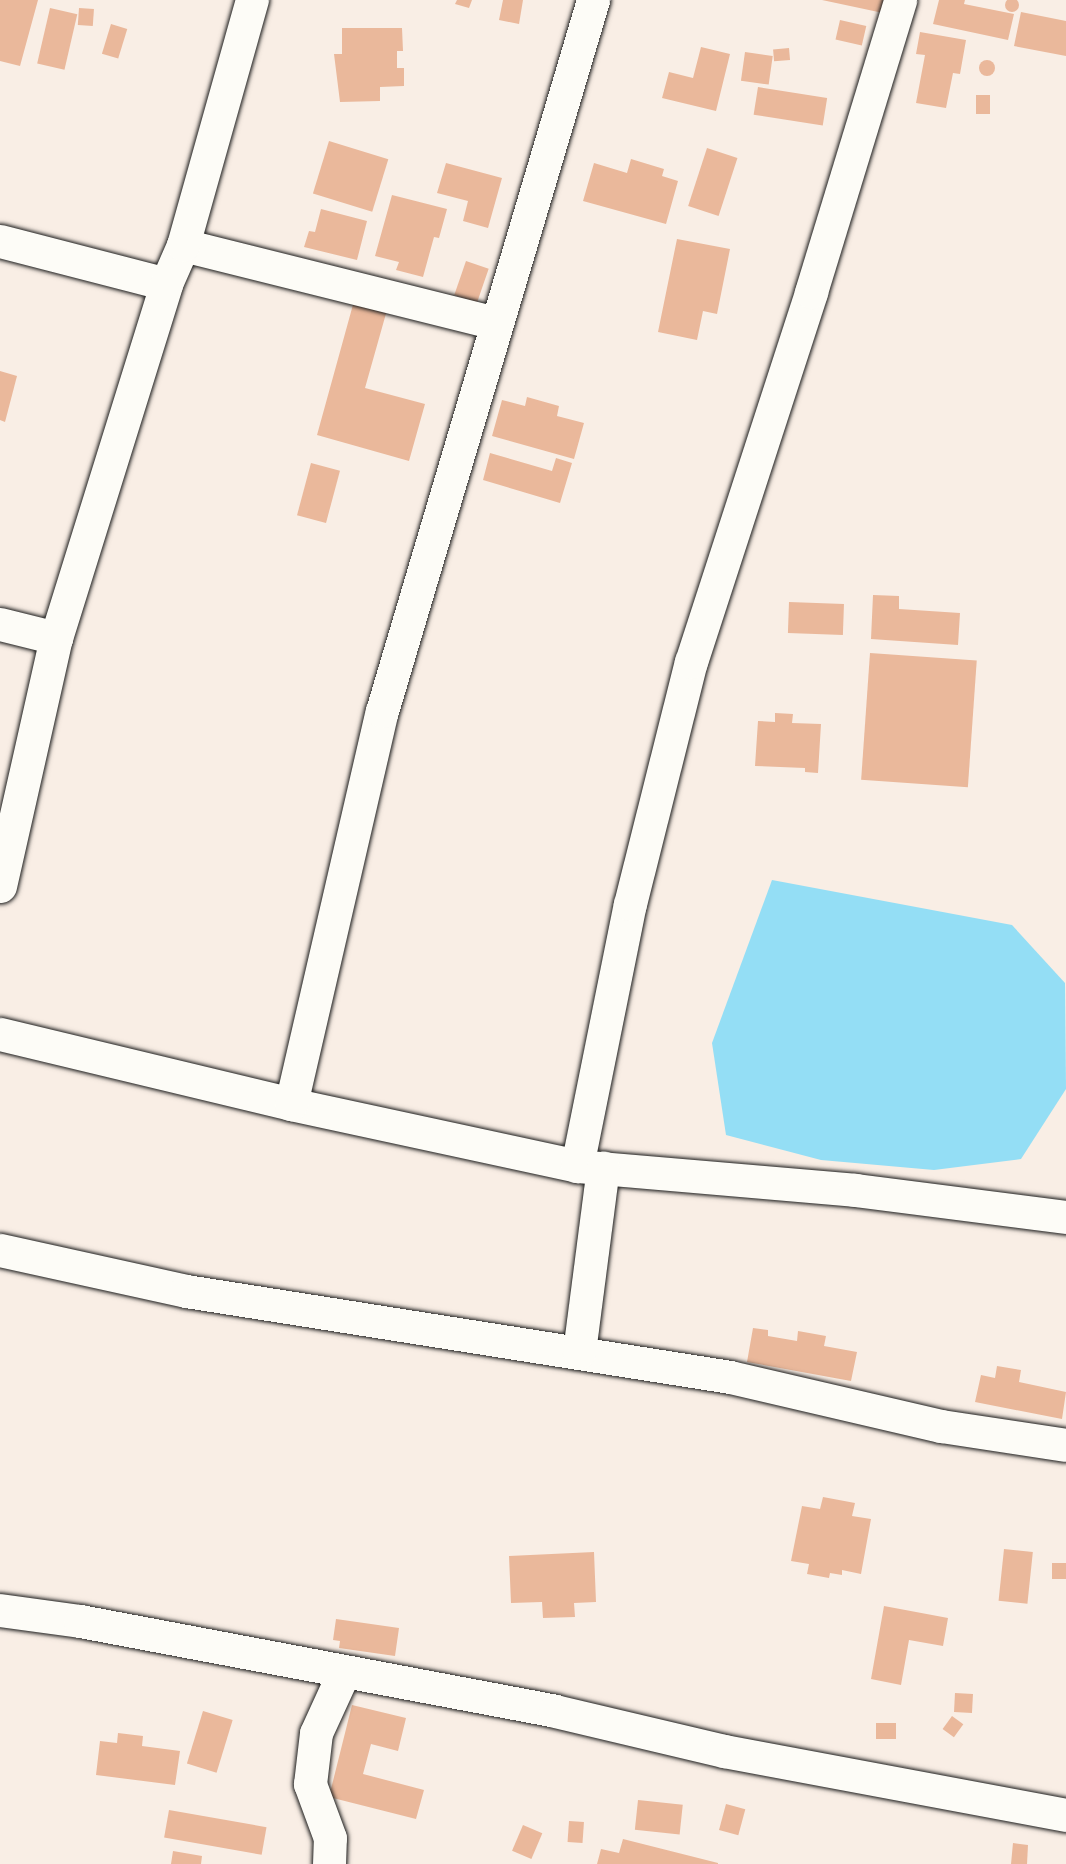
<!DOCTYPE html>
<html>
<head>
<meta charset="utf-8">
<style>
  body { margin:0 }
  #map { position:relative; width:1066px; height:1864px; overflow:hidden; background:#f9eee5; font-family:Mynerve,sans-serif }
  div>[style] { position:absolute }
  .water>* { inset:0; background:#94def5 }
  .building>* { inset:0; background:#eab89b; transform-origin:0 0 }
  .round { border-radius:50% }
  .roads { filter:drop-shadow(0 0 2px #1c1c1c) drop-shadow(0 0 2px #1c1c1c) }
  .minor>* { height:33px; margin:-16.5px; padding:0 16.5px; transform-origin:16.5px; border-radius:16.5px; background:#fdfcf7 }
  span { translate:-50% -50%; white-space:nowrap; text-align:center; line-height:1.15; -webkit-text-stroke:4.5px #fdfcf7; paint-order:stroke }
</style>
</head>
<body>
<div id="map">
  <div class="water">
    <i style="clip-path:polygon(772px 880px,1012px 925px,1065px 983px,1066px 1089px,1021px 1159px,934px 1170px,821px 1160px,726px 1135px,712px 1043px)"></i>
  </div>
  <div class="building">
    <i class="round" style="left:1005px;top:-2px;width:14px;height:14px"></i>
    <i style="clip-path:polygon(0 0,38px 0,20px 66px,0 61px)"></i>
    <i style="clip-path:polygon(457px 0,472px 0,469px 8px,455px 4px)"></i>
    <i style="clip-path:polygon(503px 0,523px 0,519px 24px,499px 20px)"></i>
    <i style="clip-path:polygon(822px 0,886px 0,883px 13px)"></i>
    <i style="clip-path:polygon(939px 0,965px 0,964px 4px,1014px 14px,1008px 40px,933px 24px)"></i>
    <i style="left:50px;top:8px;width:28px;height:57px;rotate:13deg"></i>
    <i style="left:79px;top:8px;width:15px;height:17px;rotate:4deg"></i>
    <i style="clip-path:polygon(1021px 12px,1066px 21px,1066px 56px,1014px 46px)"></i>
    <i style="left:840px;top:20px;width:27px;height:20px;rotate:13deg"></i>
    <i style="left:111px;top:24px;width:17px;height:31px;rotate:17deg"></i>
    <i style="clip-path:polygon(342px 28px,402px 28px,403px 51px,397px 51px,397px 68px,404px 68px,404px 86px,380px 87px,380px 101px,340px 102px,334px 54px,342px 54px)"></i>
    <i style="clip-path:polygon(920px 32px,966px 40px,960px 74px,953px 73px,946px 108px,916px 103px,925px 55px,916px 54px)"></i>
    <i style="clip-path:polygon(701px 47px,730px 54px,716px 111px,662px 98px,669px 72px,693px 78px)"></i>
    <i style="left:789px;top:48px;width:12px;height:16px;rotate:85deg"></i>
    <i style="left:745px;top:52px;width:28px;height:29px;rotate:8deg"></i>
    <i class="round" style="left:979px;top:60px;width:16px;height:16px"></i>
    <i style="left:758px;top:87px;width:70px;height:28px;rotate:9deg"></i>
    <i style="left:976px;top:95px;width:14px;height:19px"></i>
    <i style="left:329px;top:141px;width:62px;height:55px;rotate:17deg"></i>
    <i style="left:707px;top:148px;width:32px;height:61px;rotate:18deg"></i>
    <i style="clip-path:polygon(631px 159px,664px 169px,662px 176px,678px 181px,666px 224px,583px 201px,594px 163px,627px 173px)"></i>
    <i style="clip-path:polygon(446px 163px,502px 178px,488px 228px,463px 221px,468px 201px,437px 193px)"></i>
    <i style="clip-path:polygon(392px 195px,447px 209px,439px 238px,434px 237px,423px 277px,396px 270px,399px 262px,375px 256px)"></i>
    <i style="clip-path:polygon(321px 209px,367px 221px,357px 260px,304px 247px,309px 231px,315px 232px)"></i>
    <i style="clip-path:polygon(677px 239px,730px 249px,717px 314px,703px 311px,697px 340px,658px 332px)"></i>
    <i style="left:466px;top:261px;width:24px;height:36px;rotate:19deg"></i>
    <i style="clip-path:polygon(354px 301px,387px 310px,365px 388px,425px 404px,409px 461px,317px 435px)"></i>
    <i style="clip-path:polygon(0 371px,17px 376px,5px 422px,0 420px)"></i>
    <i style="clip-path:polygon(527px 397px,559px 406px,557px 416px,584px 423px,574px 459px,492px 436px,502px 400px,525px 406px)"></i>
    <i style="clip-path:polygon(490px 453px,552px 471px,556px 458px,572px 463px,560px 503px,483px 480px)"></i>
    <i style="left:311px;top:463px;width:30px;height:54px;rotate:15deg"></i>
    <i style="clip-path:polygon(873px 595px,899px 596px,899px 609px,960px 613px,958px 645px,871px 639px)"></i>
    <i style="left:789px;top:602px;width:55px;height:31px;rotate:2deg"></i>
    <i style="left:870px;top:653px;width:107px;height:127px;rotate:4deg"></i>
    <i style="clip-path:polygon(775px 713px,793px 714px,792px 723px,821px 724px,818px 773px,805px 772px,805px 768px,755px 766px,758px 721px,775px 722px)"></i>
    <i style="clip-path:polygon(753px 1328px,768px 1330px,768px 1336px,797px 1341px,798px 1331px,826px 1336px,824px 1346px,857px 1352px,851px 1381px,747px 1362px)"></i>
    <i style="clip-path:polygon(997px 1366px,1021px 1370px,1019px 1382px,1066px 1392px,1062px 1419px,975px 1402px,981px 1375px,995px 1378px)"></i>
    <i style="clip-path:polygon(823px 1497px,855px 1503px,852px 1516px,871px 1519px,861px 1574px,842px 1570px,842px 1575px,830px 1573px,829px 1578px,807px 1574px,809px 1564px,791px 1561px,802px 1506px,820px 1509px)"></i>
    <i style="left:1004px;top:1549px;width:29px;height:52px;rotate:6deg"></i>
    <i style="clip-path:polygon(594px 1552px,596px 1602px,574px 1603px,575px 1617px,543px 1618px,542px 1602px,511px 1603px,509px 1556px)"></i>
    <i style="left:1052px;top:1563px;width:14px;height:16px"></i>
    <i style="clip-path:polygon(884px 1606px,948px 1618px,943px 1646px,909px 1640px,901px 1685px,871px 1679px)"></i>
    <i style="clip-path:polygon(336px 1619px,399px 1628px,395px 1656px,339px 1648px,340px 1641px,333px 1640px)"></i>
    <i style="left:955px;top:1693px;width:18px;height:19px;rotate:3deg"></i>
    <i style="clip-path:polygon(352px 1705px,406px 1718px,398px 1751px,371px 1744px,363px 1774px,424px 1790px,416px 1819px,329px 1797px)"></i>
    <i style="left:203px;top:1711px;width:31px;height:55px;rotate:17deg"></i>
    <i style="left:952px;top:1716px;width:14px;height:16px;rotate:36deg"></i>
    <i style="left:876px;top:1723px;width:20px;height:16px"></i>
    <i style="clip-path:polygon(118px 1733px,143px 1736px,142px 1746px,180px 1751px,175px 1785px,96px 1775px,100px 1741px,117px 1743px)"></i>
    <i style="left:638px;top:1800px;width:45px;height:30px;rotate:6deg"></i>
    <i style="left:726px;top:1804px;width:20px;height:27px;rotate:15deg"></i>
    <i style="left:169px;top:1810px;width:99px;height:28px;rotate:10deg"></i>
    <i style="left:569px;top:1821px;width:15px;height:21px;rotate:4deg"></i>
    <i style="left:523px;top:1825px;width:21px;height:28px;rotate:23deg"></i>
    <i style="clip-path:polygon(623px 1839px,718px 1863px,718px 1864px,597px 1864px,601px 1849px,619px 1853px)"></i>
    <i style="clip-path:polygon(1013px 1843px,1028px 1845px,1027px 1864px,1011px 1864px)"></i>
    <i style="clip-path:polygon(173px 1851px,202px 1856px,201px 1864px,171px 1864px)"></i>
  </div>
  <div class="roads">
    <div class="minor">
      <i style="left:0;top:241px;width:171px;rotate:14.5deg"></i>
      <i style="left:183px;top:245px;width:323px;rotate:14deg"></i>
      <i style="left:0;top:624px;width:58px;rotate:14deg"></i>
      <i style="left:0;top:886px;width:254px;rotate:-77.3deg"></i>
      <i style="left:56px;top:638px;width:371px;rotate:-72.7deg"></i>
      <i style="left:166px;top:284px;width:43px;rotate:-66.4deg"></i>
      <i style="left:183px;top:245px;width:255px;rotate:-74.3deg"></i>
      <i style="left:0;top:1034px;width:299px;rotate:13.5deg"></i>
      <i style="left:291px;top:1104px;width:293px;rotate:12.2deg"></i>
      <i style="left:577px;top:1166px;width:279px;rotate:4.9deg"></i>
      <i style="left:855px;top:1190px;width:213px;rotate:7.3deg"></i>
      <i style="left:291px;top:1104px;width:403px;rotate:-77deg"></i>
      <i style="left:382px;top:711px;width:742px;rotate:-73.47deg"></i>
      <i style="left:577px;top:1166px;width:267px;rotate:-78.6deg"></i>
      <i style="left:630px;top:904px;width:250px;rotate:-75.9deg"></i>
      <i style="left:691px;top:662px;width:389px;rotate:-72deg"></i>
      <i style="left:811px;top:292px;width:305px;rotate:-73deg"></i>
      <i style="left:0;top:1250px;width:190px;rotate:12.4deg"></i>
      <i style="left:186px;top:1291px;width:551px;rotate:8.98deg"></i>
      <i style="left:730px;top:1377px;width:217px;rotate:13.1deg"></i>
      <i style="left:941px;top:1426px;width:126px;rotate:8.6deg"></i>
      <i style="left:579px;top:1352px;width:186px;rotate:-82.6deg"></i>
      <i style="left:0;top:1610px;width:81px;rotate:7.8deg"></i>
      <i style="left:80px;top:1621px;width:483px;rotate:10.7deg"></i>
      <i style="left:555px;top:1711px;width:174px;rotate:13.3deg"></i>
      <i style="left:724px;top:1751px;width:348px;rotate:10.6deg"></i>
      <i style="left:329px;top:1864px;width:26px;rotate:-88deg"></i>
      <i style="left:330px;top:1838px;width:58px;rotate:-110.3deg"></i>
      <i style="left:310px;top:1784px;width:51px;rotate:-83.3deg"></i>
      <i style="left:316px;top:1733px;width:65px;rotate:-65.4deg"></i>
    </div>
  </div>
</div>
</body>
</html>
